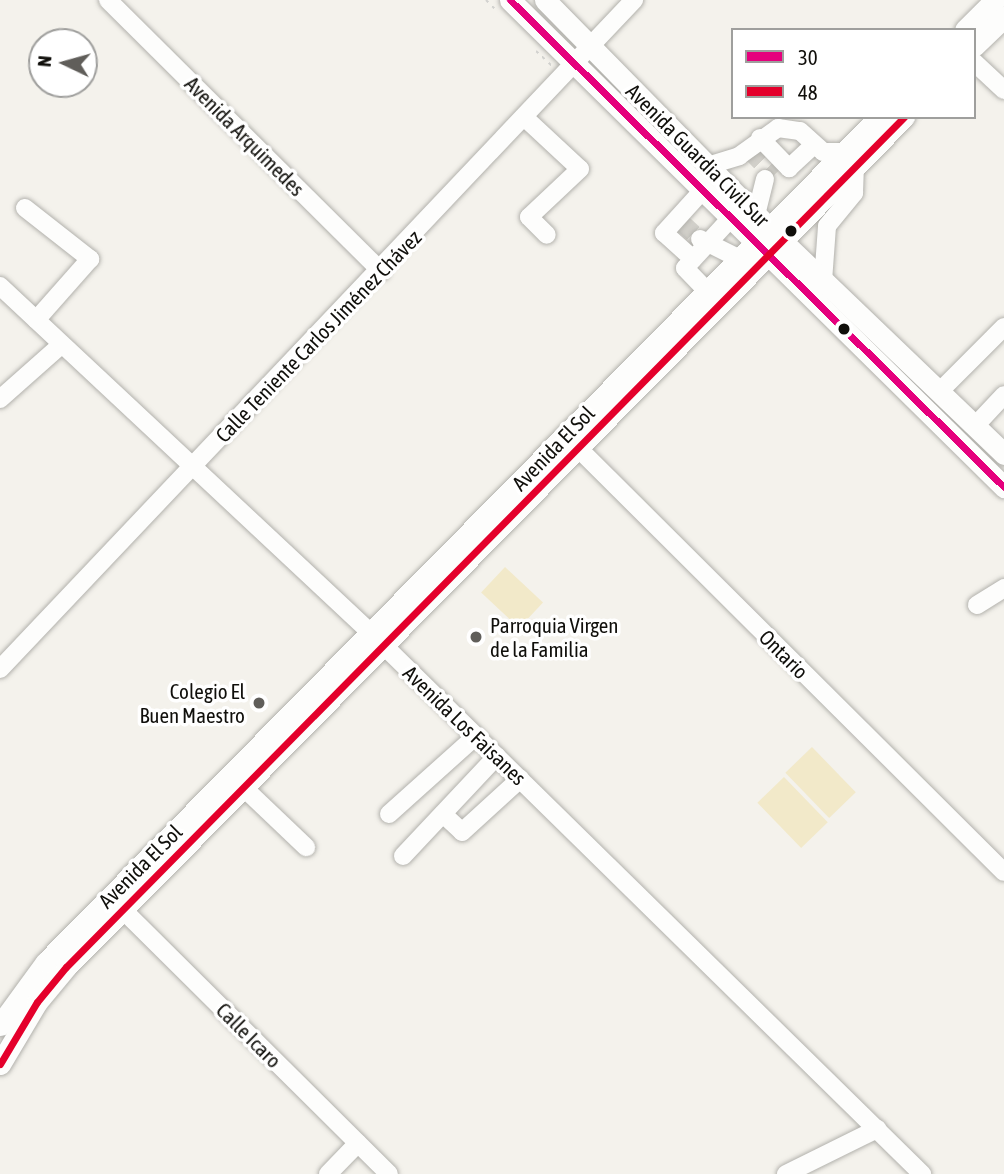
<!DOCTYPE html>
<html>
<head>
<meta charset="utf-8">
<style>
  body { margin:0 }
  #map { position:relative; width:1004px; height:1174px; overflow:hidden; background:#f4f2ec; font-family:"Asap Condensed",sans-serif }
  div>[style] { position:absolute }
  .green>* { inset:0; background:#f2e9c9; transform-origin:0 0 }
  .minor-tunnel>* { height:18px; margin-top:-9px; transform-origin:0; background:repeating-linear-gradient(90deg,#d2d0ca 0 18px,transparent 0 27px) }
  .path>* { height:2px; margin-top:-1px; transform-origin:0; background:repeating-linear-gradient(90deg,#d2d2cf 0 3.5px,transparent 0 8.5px) }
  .roads { filter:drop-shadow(0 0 2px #b2b1ac) drop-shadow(0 0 2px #b2b1ac) }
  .minor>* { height:18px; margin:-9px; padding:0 9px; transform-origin:9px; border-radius:9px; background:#fdfdfc }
  .major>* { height:21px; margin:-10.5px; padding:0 10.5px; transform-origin:10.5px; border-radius:10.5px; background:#fdfdfc }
  .bus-1>* { height:7px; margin:-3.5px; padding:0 3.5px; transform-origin:3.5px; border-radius:3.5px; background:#e5007d }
  .bus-2>* { height:7px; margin:-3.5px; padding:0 3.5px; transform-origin:3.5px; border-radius:3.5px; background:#e4002b }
  .dots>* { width:19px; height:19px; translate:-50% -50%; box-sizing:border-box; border:4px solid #fff; border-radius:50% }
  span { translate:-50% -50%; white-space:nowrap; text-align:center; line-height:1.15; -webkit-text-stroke:7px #fff; paint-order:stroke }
  .street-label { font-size:21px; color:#100f0b }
  .poi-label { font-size:21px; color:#100f0b }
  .left { translate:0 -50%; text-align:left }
  .right { translate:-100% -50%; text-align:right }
  .legend { position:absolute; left:731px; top:28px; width:245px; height:91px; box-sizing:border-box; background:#fff; border:2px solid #9f9f9d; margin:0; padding:9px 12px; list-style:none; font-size:21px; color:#100f0b }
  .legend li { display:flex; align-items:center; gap:14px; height:35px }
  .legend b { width:35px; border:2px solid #9f9f9d }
  .north { position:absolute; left:28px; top:28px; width:70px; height:70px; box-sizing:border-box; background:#fff; border:2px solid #9f9f9d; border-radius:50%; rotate:275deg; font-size:19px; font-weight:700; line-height:28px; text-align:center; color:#100f0b }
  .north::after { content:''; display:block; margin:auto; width:24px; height:32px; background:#605e5a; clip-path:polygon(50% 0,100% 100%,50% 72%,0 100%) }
</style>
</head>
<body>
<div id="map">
  <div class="green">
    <i style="left:505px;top:567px;width:52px;height:35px;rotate:43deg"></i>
    <i style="left:812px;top:747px;width:63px;height:37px;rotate:46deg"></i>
    <i style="left:784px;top:777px;width:63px;height:37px;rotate:46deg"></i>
  </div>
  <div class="minor-tunnel">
    <i style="left:748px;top:149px;width:37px;rotate:46deg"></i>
    <i style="left:680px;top:221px;width:23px;rotate:43deg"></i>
  </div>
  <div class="path">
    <i style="left:486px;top:0;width:13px;rotate:45deg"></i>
    <i style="left:536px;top:51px;width:22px;rotate:43deg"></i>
  </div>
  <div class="roads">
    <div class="minor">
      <i style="left:108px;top:0;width:385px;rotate:44.8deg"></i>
      <i style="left:974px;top:62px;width:41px;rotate:43deg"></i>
      <i style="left:524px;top:117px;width:76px;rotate:42.9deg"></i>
      <i style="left:580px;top:169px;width:70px;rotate:136.7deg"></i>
      <i style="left:529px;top:217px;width:25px;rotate:45deg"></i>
      <i style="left:760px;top:138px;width:42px;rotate:46deg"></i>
      <i style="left:789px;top:168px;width:34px;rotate:-43deg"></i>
      <i style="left:707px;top:166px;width:34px;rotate:-17deg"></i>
      <i style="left:739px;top:156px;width:48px;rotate:-35.7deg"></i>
      <i style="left:778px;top:128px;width:22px;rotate:8deg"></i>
      <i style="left:800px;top:131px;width:31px;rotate:42deg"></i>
      <i style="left:823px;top:152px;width:23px"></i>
      <i style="left:25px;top:208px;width:83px;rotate:38.1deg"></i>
      <i style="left:90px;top:259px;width:81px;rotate:131.5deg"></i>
      <i style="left:756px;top:215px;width:37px;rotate:-76deg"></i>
      <i style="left:700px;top:239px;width:45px;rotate:26.6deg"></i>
      <i style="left:693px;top:259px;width:39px;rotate:-138deg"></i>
      <i style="left:664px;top:233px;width:58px;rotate:-47.8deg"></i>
      <i style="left:823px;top:281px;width:55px;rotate:-85.8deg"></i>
      <i style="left:827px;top:226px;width:43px;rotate:-50.7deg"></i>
      <i style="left:854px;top:193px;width:26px;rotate:-88deg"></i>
      <i style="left:0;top:286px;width:509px;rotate:43.09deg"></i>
      <i style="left:372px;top:634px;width:771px;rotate:44.47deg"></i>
      <i style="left:708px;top:292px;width:33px;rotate:-134deg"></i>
      <i style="left:685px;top:268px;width:68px;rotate:-47.4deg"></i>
      <i style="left:939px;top:392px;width:92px;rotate:-45deg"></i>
      <i style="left:0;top:399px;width:81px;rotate:-41.5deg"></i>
      <i style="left:975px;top:426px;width:42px;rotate:-46.9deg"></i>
      <i style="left:570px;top:440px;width:612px;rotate:44.87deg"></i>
      <i style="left:977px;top:605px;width:32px;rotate:-32deg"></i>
      <i style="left:0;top:669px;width:922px;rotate:-46.54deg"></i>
      <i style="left:244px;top:788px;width:86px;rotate:43.6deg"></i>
      <i style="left:389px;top:814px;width:117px;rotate:-41.9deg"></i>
      <i style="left:443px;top:814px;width:26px;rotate:43deg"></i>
      <i style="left:462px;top:832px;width:79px;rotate:-42.4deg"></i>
      <i style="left:403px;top:856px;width:137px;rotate:-46.8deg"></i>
      <i style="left:115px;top:902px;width:386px;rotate:44.8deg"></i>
      <i style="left:328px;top:1174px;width:43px;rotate:-45.9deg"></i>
      <i style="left:786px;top:1174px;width:102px;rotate:-26.3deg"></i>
    </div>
    <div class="major">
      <i style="left:510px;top:0;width:694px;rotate:44.59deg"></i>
      <i style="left:545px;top:0;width:338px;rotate:45.5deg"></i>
      <i style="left:782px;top:241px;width:308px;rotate:43.8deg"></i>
      <i style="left:965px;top:30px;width:42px;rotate:-45deg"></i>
      <i style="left:974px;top:46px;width:42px;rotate:-44deg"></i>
      <i style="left:0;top:1025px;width:78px;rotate:-53.9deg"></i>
      <i style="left:46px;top:962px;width:1187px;rotate:-45.41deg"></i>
      <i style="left:0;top:1064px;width:72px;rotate:-59.2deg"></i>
      <i style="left:37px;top:1002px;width:45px;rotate:-50.4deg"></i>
      <i style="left:66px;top:967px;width:1194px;rotate:-45.41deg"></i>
    </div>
  </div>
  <div class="bus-1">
    <i style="left:510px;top:0;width:694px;rotate:44.59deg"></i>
  </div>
  <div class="bus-2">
    <i style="left:0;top:1064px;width:72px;rotate:-59.2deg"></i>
    <i style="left:37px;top:1002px;width:45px;rotate:-50.4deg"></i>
    <i style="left:66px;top:967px;width:1194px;rotate:-45.41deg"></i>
  </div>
  <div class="dots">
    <i style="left:791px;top:231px;background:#100f0b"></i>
    <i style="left:844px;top:329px;background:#100f0b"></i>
    <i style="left:476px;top:637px;background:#605e5a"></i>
    <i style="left:259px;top:703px;background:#605e5a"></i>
  </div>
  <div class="street-label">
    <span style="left:245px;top:136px;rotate:45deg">Avenida Arquimedes</span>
    <span style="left:698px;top:155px;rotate:45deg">Avenida Guardia Civil Sur</span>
    <span style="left:318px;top:336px;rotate:-46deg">Calle Teniente Carlos Jiménez Chávez</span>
    <span style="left:553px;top:448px;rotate:-46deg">Avenida El Sol</span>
    <span style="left:784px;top:654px;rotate:45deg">Ontario</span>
    <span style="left:465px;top:725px;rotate:44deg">Avenida Los Faisanes</span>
    <span style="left:140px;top:866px;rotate:-45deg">Avenida El Sol</span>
    <span style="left:249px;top:1035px;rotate:45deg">Calle Icaro</span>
  </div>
  <div class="poi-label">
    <span class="left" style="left:490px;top:637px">Parroquia Virgen<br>de la Familia</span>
    <span class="right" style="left:245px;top:703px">Colegio El<br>Buen Maestro</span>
  </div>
  <ul class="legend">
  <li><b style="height:9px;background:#e5007d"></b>30</li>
  <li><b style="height:9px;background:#e4002b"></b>48</li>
  </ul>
  <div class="north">N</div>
</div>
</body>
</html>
